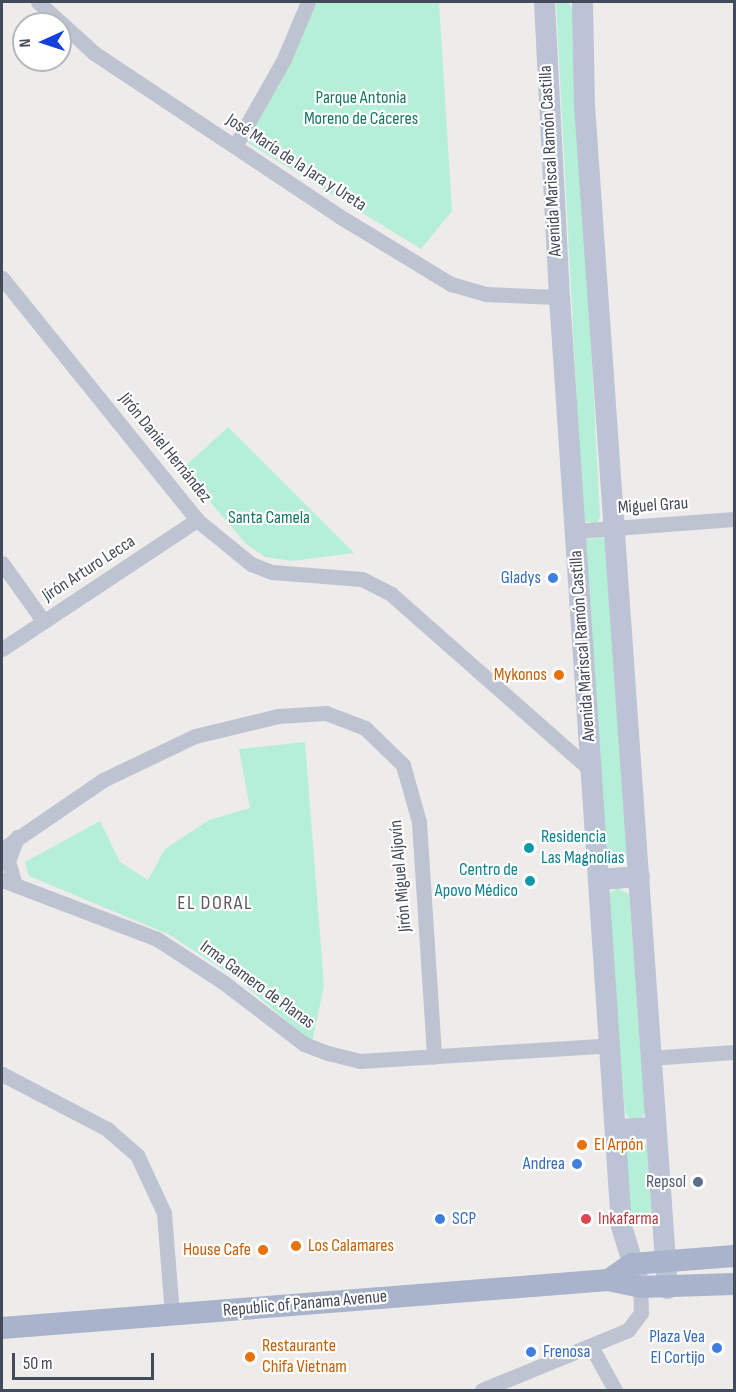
<!DOCTYPE html>
<html>
<head>
<meta charset="utf-8">
<style>
  body { margin:0 }
  #map { position:relative; width:736px; height:1392px; overflow:hidden; background:#eeebeb; font-family:"Sofia Sans Condensed",sans-serif }
  div>[style] { position:absolute }
  .green>* { inset:0; background:#b6efd8 }
  .minor>* { height:15px; margin:-7.5px; padding:0 7.5px; transform-origin:7.5px; border-radius:7.5px; background:#bdc3d1 }
  .secondary>* { height:21px; margin:-10.5px; padding:0 10.5px; transform-origin:10.5px; border-radius:10.5px; background:#bcc3d5 }
  .primary>* { height:22px; margin:-11px; padding:0 11px; transform-origin:11px; border-radius:11px; background:#a9b3cc }
  .dots>* { width:16px; height:16px; translate:-50% -50%; box-sizing:border-box; border:3px solid #fff; border-radius:50% }
  span { translate:-50% -50%; white-space:nowrap; text-align:center; line-height:1.15; -webkit-text-stroke:4.5px #fff; paint-order:stroke }
  .park-label { font-size:18px; color:#147a5d }
  .street-label { font-size:18px; color:#434a59 }
  .shop-label { font-size:18px; color:#366cbe }
  .right { translate:-100% -50%; text-align:right }
  .left { translate:0 -50%; text-align:left }
  .food-label { font-size:18px; color:#c56008 }
  .culture-label { font-size:18px; color:#0d838f }
  .service-label { font-size:18px; color:#4e5e75 }
  .health-label { font-size:18px; color:#be3a42 }
  .neighbourhood-label { font-size:20px; color:#585a60; letter-spacing:1.5px }
  .frame { position:absolute; inset:0; border:3px solid #434a59; pointer-events:none }
  .north { position:absolute; left:12px; top:12px; width:60px; height:60px; box-sizing:border-box; background:#fff; border:2px solid #b4b7bd; border-radius:50%; rotate:267deg; font-size:16px; font-weight:700; line-height:24px; text-align:center; color:#434a59 }
  .north::after { content:''; display:block; margin:auto; width:21px; height:27px; background:#1440df; clip-path:polygon(50% 0,100% 100%,50% 72%,0 100%) }
  .scale { position:absolute; left:12px; top:1353px; width:142px; height:27px; box-sizing:border-box; border:3px solid #434a59; border-top:0; padding-left:8px; font-size:18px; line-height:21px; white-space:nowrap; color:#434a59; -webkit-text-stroke:4px #fff; paint-order:stroke }
</style>
</head>
<body>
<div id="map">
  <div class="green">
    <i style="clip-path:polygon(317px 2px,439px 2px,452px 211px,421px 249px,245px 141px,273px 95px)"></i>
    <i style="clip-path:polygon(556px 2px,567px 2px,573px 8px,600px 516px,598px 522px,592px 523px,583px 521px)"></i>
    <i style="clip-path:polygon(228px 427px,354px 553px,292px 561px,265px 557px,246px 544px,182px 469px)"></i>
    <i style="clip-path:polygon(602px 537px,608px 542px,629px 856px,612px 862px,605px 859px,584px 539px)"></i>
    <i style="clip-path:polygon(305px 742px,324px 986px,312px 1042px,237px 979px,170px 935px,29px 876px,25px 862px,100px 821px,120px 862px,148px 880px,165px 849px,209px 820px,250px 808px,239px 749px)"></i>
    <i style="clip-path:polygon(617px 888px,629px 894px,645px 1112px,642px 1117px,631px 1120px,625px 1113px,606px 896px)"></i>
    <i style="clip-path:polygon(637px 1136px,648px 1146px,651px 1210px,645px 1222px,638px 1223px,629px 1214px,625px 1141px)"></i>
  </div>
  <div class="minor">
    <i style="left:38px;top:2px;width:76px;rotate:42.3deg"></i>
    <i style="left:94px;top:53px;width:294px;rotate:33.6deg"></i>
    <i style="left:339px;top:216px;width:131px;rotate:31.3deg"></i>
    <i style="left:451px;top:284px;width:35px;rotate:16deg"></i>
    <i style="left:485px;top:294px;width:74px;rotate:2.3deg"></i>
    <i style="left:235px;top:146px;width:100px;rotate:-60.6deg"></i>
    <i style="left:284px;top:59px;width:62px;rotate:-67.2deg"></i>
    <i style="left:2px;top:278px;width:311px;rotate:51.1deg"></i>
    <i style="left:197px;top:520px;width:70px;rotate:39.2deg"></i>
    <i style="left:251px;top:564px;width:22px;rotate:21deg"></i>
    <i style="left:272px;top:572px;width:90px;rotate:4.4deg"></i>
    <i style="left:362px;top:579px;width:33px;rotate:27deg"></i>
    <i style="left:391px;top:594px;width:268px;rotate:41.4deg"></i>
    <i style="left:575px;top:531px;width:159px;rotate:-4.3deg"></i>
    <i style="left:2px;top:563px;width:72px;rotate:54.6deg"></i>
    <i style="left:2px;top:649px;width:234px;rotate:-33.5deg"></i>
    <i style="left:2px;top:849px;width:122px;rotate:-34.3deg"></i>
    <i style="left:103px;top:780px;width:102px;rotate:-25.6deg"></i>
    <i style="left:195px;top:736px;width:85px;rotate:-13.5deg"></i>
    <i style="left:278px;top:716px;width:48px;rotate:-3.6deg"></i>
    <i style="left:326px;top:713px;width:42px;rotate:21deg"></i>
    <i style="left:365px;top:728px;width:53px;rotate:44.2deg"></i>
    <i style="left:403px;top:765px;width:59px;rotate:74.3deg"></i>
    <i style="left:419px;top:822px;width:235px;rotate:86.3deg"></i>
    <i style="left:2px;top:880px;width:166px;rotate:20.8deg"></i>
    <i style="left:157px;top:939px;width:79px;rotate:33.1deg"></i>
    <i style="left:223px;top:982px;width:102px;rotate:37.4deg"></i>
    <i style="left:304px;top:1044px;width:26px;rotate:21deg"></i>
    <i style="left:328px;top:1053px;width:33px;rotate:14deg"></i>
    <i style="left:360px;top:1061px;width:252px;rotate:-3.6deg"></i>
    <i style="left:15px;top:885px;width:25px;rotate:-106deg"></i>
    <i style="left:8px;top:861px;width:26px;rotate:-69deg"></i>
    <i style="left:649px;top:1058px;width:85px;rotate:-4deg"></i>
    <i style="left:2px;top:1074px;width:119px;rotate:27.6deg"></i>
    <i style="left:107px;top:1129px;width:40px;rotate:41deg"></i>
    <i style="left:137px;top:1155px;width:64px;rotate:65deg"></i>
    <i style="left:164px;top:1213px;width:101px;rotate:85.5deg"></i>
    <i style="left:592px;top:1348px;width:48px;rotate:61.3deg"></i>
    <i style="left:482px;top:1390px;width:158px;rotate:-22.3deg"></i>
    <i style="left:628px;top:1330px;width:21px;rotate:-53deg"></i>
    <i style="left:641px;top:1313px;width:26px;rotate:-92deg"></i>
  </div>
  <div class="secondary">
    <i style="left:544px;top:2px;width:295px;rotate:87.1deg"></i>
    <i style="left:559px;top:297px;width:931px;rotate:86.18deg"></i>
    <i style="left:621px;top:1226px;width:58px;rotate:72.8deg"></i>
    <i style="left:582px;top:2px;width:103px;rotate:88.9deg"></i>
    <i style="left:584px;top:105px;width:1186px;rotate:85.99deg"></i>
    <i style="left:599px;top:879px;width:40px;rotate:-4.3deg"></i>
    <i style="left:615px;top:1129px;width:40px;rotate:-2.9deg"></i>
  </div>
  <div class="primary">
    <i style="left:608px;top:1280px;width:29px;rotate:-34deg"></i>
    <i style="left:632px;top:1264px;width:102px;rotate:-4.5deg"></i>
    <i style="left:2px;top:1328px;width:608px;rotate:-4.53deg"></i>
    <i style="left:608px;top:1280px;width:33px;rotate:12deg"></i>
    <i style="left:640px;top:1287px;width:94px;rotate:-1.8deg"></i>
  </div>
  <div class="dots">
    <i style="left:553px;top:578px;background:#3f7fe0"></i>
    <i style="left:559px;top:675px;background:#e8710a"></i>
    <i style="left:529px;top:848px;background:#0f9aa8"></i>
    <i style="left:530px;top:881px;background:#0f9aa8"></i>
    <i style="left:582px;top:1145px;background:#e8710a"></i>
    <i style="left:577px;top:1164px;background:#3f7fe0"></i>
    <i style="left:698px;top:1182px;background:#5c6f8a"></i>
    <i style="left:440px;top:1219px;background:#3f7fe0"></i>
    <i style="left:586px;top:1219px;background:#e0444e"></i>
    <i style="left:296px;top:1246px;background:#e8710a"></i>
    <i style="left:263px;top:1250px;background:#e8710a"></i>
    <i style="left:717px;top:1348px;background:#3f7fe0"></i>
    <i style="left:531px;top:1352px;background:#3f7fe0"></i>
    <i style="left:250px;top:1357px;background:#e8710a"></i>
  </div>
  <div class="park-label">
    <span style="left:361px;top:109px">Parque Antonia<br>Moreno de Cáceres</span>
    <span style="left:269px;top:518px">Santa Camela</span>
  </div>
  <div class="street-label">
    <span style="left:551px;top:161px;rotate:-93deg">Avenida Mariscal Ramón Castilla</span>
    <span style="left:296px;top:163px;rotate:33deg">José María de la Jara y Ureta</span>
    <span style="left:165px;top:448px;rotate:51deg">Jirón Daniel Hernández</span>
    <span style="left:653px;top:506px;rotate:-4deg">Miguel Grau</span>
    <span style="left:89px;top:569px;rotate:-33deg">Jirón Arturo Lecca</span>
    <span style="left:583px;top:646px;rotate:-94deg">Avenida Mariscal Ramón Castilla</span>
    <span style="left:401px;top:876px;rotate:-95deg">Jirón Miguel Aljovín</span>
    <span style="left:257px;top:985px;rotate:36deg">Irma Gamero de Planas</span>
    <span style="left:305px;top:1304px;rotate:-5deg">Republic of Panama Avenue</span>
  </div>
  <div class="shop-label">
    <span class="right" style="left:541px;top:578px">Gladys</span>
    <span class="right" style="left:565px;top:1164px">Andrea</span>
    <span class="left" style="left:452px;top:1219px">SCP</span>
    <span class="right" style="left:705px;top:1348px">Plaza Vea<br>El Cortijo</span>
    <span class="left" style="left:543px;top:1352px">Frenosa</span>
  </div>
  <div class="food-label">
    <span class="right" style="left:547px;top:675px">Mykonos</span>
    <span class="left" style="left:594px;top:1145px">El Arpón</span>
    <span class="left" style="left:308px;top:1246px">Los Calamares</span>
    <span class="right" style="left:251px;top:1250px">House Cafe</span>
    <span class="left" style="left:262px;top:1357px">Restaurante<br>Chifa Vietnam</span>
  </div>
  <div class="culture-label">
    <span class="left" style="left:541px;top:848px">Residencia<br>Las Magnolias</span>
    <span class="right" style="left:518px;top:881px">Centro de<br>Apovo Médico</span>
  </div>
  <div class="service-label">
    <span class="right" style="left:686px;top:1182px">Repsol</span>
  </div>
  <div class="health-label">
    <span class="left" style="left:598px;top:1219px">Inkafarma</span>
  </div>
  <div class="neighbourhood-label">
    <span style="left:215px;top:903px">EL DORAL</span>
  </div>
  <div class="frame"></div>
  <div class="north">N</div>
  <div class="scale">50 m</div>
</div>
</body>
</html>
